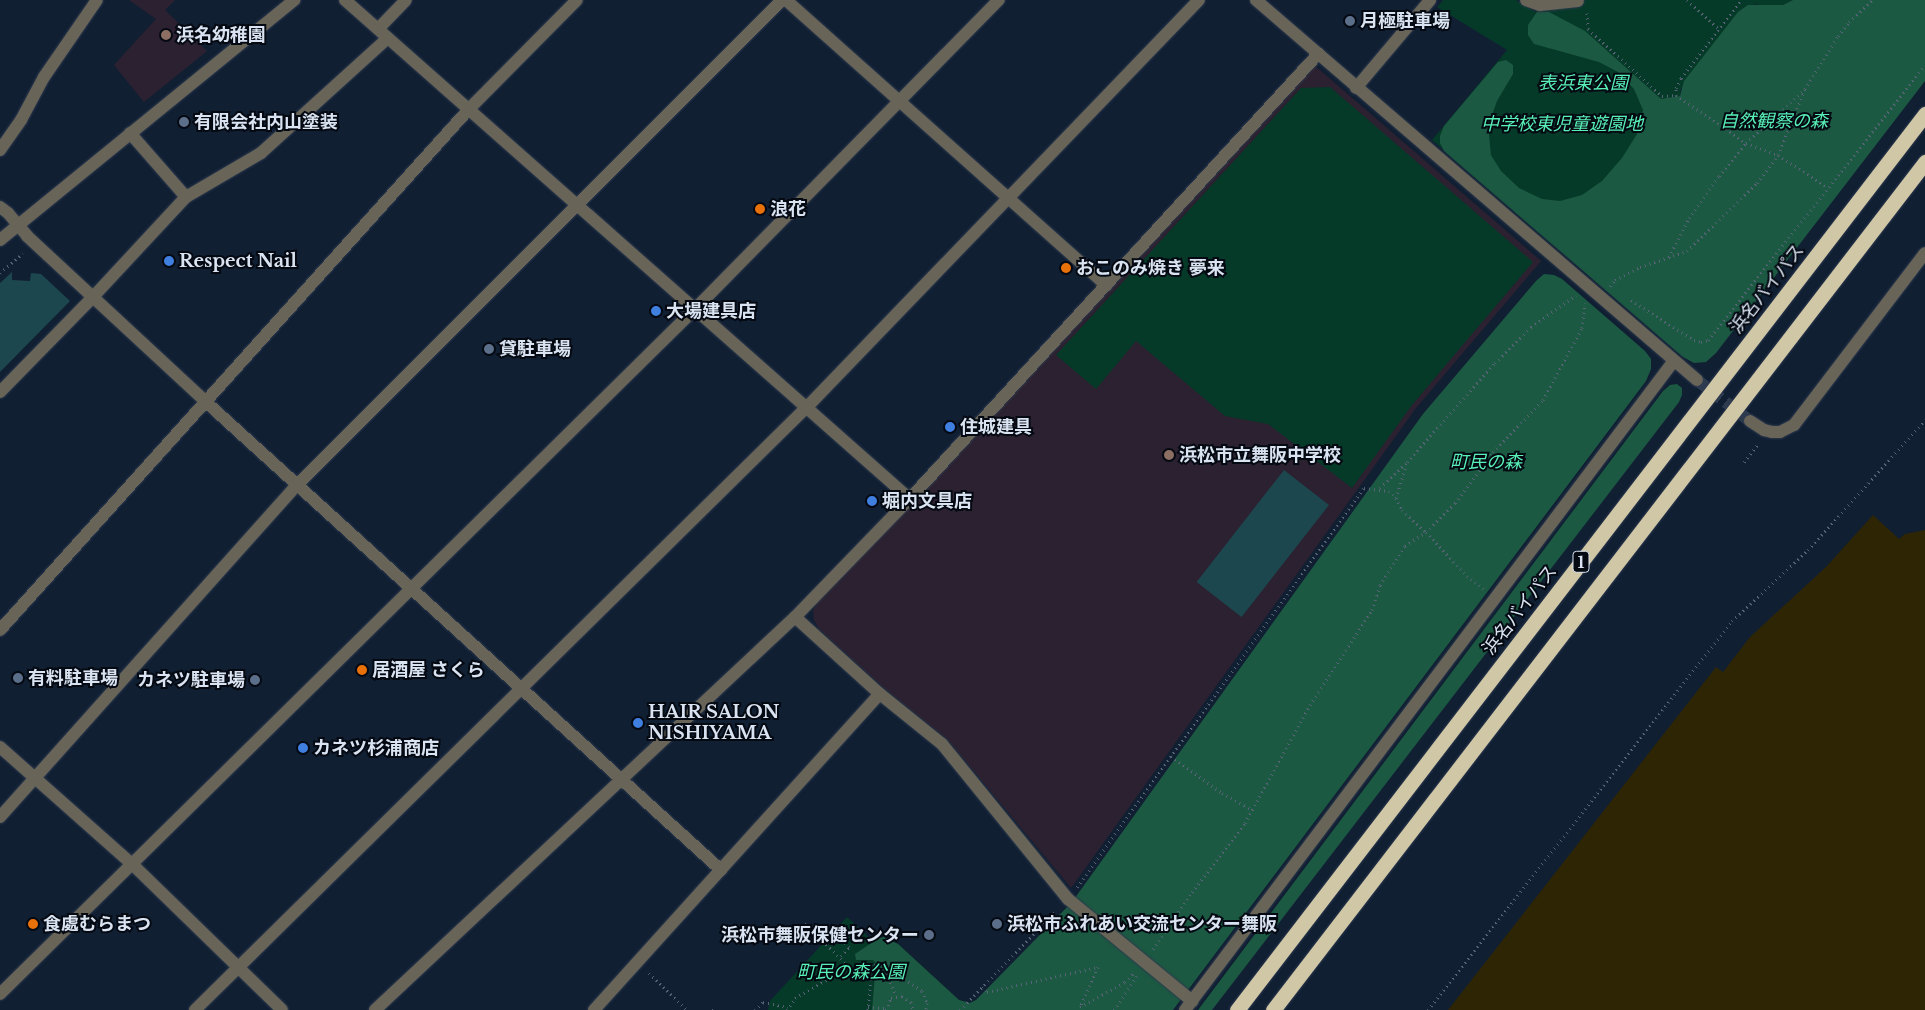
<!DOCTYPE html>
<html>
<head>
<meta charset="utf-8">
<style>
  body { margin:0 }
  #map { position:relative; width:1925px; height:1010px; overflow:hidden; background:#111f33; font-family:"Libre Baskerville","Noto Sans JP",serif }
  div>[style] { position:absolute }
  .education>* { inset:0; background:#2c2130 }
  .green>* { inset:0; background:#053a28 }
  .forest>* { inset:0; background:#1c5942 }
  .sand>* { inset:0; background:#2e2504 }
  .water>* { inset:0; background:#1c474f; transform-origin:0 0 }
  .minor-tunnel>* { height:12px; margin-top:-6px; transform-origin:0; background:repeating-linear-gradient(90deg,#2f3c50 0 12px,transparent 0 18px) }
  .path>* { height:3px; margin-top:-1.5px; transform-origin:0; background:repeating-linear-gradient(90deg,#576476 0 1px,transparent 0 5px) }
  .roads { filter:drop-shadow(0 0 1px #2d3a4e) drop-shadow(0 0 1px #2d3a4e) }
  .minor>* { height:12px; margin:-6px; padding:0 6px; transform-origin:6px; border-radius:6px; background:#686458 }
  .highway>* { height:15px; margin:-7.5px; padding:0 7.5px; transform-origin:7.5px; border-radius:7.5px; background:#d0c7a7 }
  .dots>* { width:14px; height:14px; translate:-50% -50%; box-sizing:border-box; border:2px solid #040912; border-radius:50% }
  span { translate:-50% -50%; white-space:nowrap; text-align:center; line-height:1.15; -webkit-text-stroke:4px #040912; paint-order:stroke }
  .shield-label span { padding:1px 4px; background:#040912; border:1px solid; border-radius:4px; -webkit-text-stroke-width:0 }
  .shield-label { font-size:16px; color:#d9e3f1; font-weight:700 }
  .poi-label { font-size:18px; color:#d9e3f1; font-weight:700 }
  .left { translate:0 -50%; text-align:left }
  .right { translate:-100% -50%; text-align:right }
  .park-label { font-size:18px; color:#58f0b7; font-style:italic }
  .street-label { font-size:18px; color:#d9e3f1 }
</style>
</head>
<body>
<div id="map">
  <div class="education">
    <i style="clip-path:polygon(129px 0,175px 0,165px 10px,207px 51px,144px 102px,114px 65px,156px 19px)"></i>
    <i style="clip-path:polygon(1314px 65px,1541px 261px,1416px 408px,1071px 888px,947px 739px,885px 689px,819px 629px,814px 620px,813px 611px,817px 601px)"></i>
  </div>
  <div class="green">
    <i style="clip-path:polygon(1443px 0,1516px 0,1536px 12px,1545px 0,1793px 0,1783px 5px,1768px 7px,1754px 4px,1681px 89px,1680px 96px,1554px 246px,1432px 140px,1507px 50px,1437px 7px)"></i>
    <i style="clip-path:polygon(1330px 87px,1533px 262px,1412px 405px,1352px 488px,1268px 424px,1225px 416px,1136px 341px,1096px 389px,1056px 355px,1301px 88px)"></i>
    <i style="clip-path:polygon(847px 917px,873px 941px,884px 937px,898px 944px,959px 1000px,970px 1003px,976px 1000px,966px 1010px,768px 1010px,770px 1001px)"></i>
  </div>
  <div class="forest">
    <i style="clip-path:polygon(1793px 0,1925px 0,1925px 81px,1716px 353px,1706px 362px,1694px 363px,1683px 357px,1444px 151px,1440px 143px,1440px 136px,1444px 126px,1498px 62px,1506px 60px,1513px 65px,1513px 74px,1497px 101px,1491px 118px,1489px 135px,1491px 155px,1501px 171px,1519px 188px,1542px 199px,1560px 201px,1582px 195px,1602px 181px,1622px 158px,1637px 134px,1643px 110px,1634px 89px,1618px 72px,1599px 62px,1534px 44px,1528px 35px,1528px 25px,1537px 12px,1549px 12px,1585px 31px,1661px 99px,1680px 96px,1684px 81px,1738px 12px,1748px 5px,1783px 5px)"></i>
    <i style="clip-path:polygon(1544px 274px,1554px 275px,1562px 279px,1645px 351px,1651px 359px,1651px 369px,1646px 381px,1173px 1010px,872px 1010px,876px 963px,873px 960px,856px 960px,855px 954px,879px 938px,884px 937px,898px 944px,959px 1000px,970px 1003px,976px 1000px,1072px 902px,1423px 414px,1536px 281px)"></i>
    <i style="clip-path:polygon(1677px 384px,1682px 388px,1682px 395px,1679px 402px,1212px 1010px,1198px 1010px,1663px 391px,1670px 385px)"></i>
  </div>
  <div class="sand">
    <i style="clip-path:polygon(1873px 515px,1899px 539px,1905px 534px,1925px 530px,1925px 1010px,1448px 1010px,1716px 667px,1723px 672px,1750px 637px,1826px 567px)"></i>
  </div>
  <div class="water">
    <i style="clip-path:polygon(12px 272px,12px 280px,30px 281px,31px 273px,41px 274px,70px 301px,0 372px,0 283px)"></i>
    <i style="left:1284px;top:470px;width:57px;height:142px;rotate:38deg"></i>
  </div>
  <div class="minor-tunnel">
    <i style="left:1697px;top:380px;width:67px;rotate:37.7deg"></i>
  </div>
  <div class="path">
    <i style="left:1687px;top:0;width:43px;rotate:42.2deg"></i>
    <i style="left:1587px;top:13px;width:16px;rotate:86deg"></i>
    <i style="left:1588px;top:29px;width:100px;rotate:42.2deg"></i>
    <i style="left:1662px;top:96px;width:14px;rotate:-4deg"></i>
    <i style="left:1676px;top:95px;width:85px;rotate:34.4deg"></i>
    <i style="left:1746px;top:143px;width:34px;rotate:21deg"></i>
    <i style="left:1778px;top:155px;width:59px;rotate:33.1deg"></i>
    <i style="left:1676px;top:95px;width:7px;rotate:-90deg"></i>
    <i style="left:1676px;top:88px;width:11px;rotate:-63deg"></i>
    <i style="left:1681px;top:78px;width:98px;rotate:-52.4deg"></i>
    <i style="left:1669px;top:257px;width:44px;rotate:-62.9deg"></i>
    <i style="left:1689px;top:218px;width:52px;rotate:-54.5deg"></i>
    <i style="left:1719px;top:176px;width:43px;rotate:-50.7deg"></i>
    <i style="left:1746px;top:143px;width:79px;rotate:-42.4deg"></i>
    <i style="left:0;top:273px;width:30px;rotate:-41deg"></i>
    <i style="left:1610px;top:286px;width:8px;rotate:-50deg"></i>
    <i style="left:1615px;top:280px;width:28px;rotate:-27deg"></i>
    <i style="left:1640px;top:267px;width:50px;rotate:-18.8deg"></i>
    <i style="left:1687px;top:251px;width:98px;rotate:-44.2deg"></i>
    <i style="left:1757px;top:183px;width:35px;rotate:-53deg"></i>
    <i style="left:1778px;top:155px;width:71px;rotate:-67.8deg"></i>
    <i style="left:1805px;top:89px;width:62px;rotate:-58.1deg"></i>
    <i style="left:1838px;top:36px;width:18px;rotate:-52deg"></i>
    <i style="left:1849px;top:22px;width:33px;rotate:-43deg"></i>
    <i style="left:1631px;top:300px;width:75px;rotate:32.4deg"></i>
    <i style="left:1694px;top:340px;width:7px;rotate:16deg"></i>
    <i style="left:1701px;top:342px;width:7px;rotate:-16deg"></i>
    <i style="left:1708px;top:340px;width:350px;rotate:-51.7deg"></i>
    <i style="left:1744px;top:462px;width:24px;rotate:-52deg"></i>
    <i style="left:1380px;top:488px;width:37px;rotate:-44deg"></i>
    <i style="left:1407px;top:462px;width:132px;rotate:-48.4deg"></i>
    <i style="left:1495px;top:363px;width:51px;rotate:-45deg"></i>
    <i style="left:1531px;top:327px;width:55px;rotate:-35.4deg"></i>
    <i style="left:1396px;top:498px;width:34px;rotate:-73deg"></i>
    <i style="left:1171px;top:756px;width:63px;rotate:36deg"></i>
    <i style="left:1222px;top:793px;width:35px;rotate:29deg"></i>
    <i style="left:1077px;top:887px;width:491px;rotate:-54.3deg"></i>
    <i style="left:1364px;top:488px;width:25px;rotate:7deg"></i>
    <i style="left:1389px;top:491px;width:10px;rotate:45deg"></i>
    <i style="left:1396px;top:498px;width:13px;rotate:63deg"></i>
    <i style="left:1402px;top:510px;width:33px;rotate:43deg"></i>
    <i style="left:1426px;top:532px;width:60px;rotate:47deg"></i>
    <i style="left:1467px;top:576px;width:21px;rotate:37deg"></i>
    <i style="left:805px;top:923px;width:62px;rotate:45deg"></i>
    <i style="left:1153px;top:949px;width:69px;rotate:-55.6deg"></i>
    <i style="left:1192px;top:892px;width:87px;rotate:-52.5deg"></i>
    <i style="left:1245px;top:823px;width:135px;rotate:-61.2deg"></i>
    <i style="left:1310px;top:705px;width:113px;rotate:-56.9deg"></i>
    <i style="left:1372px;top:610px;width:26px;rotate:-72deg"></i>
    <i style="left:1380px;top:585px;width:46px;rotate:-57.3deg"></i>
    <i style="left:1405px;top:546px;width:25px;rotate:-34deg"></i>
    <i style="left:1426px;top:532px;width:41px;rotate:-45deg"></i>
    <i style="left:1455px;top:503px;width:64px;rotate:-53.3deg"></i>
    <i style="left:1493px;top:452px;width:72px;rotate:-46.1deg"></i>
    <i style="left:1543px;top:400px;width:82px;rotate:-61.6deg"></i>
    <i style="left:1582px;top:328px;width:25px;rotate:-83deg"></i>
    <i style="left:841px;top:956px;width:12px;rotate:-48deg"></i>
    <i style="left:849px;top:947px;width:12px;rotate:-132deg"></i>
    <i style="left:882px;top:964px;width:35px;rotate:66deg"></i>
    <i style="left:649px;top:973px;width:53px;rotate:44.2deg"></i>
    <i style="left:982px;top:987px;width:7px;rotate:45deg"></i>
    <i style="left:987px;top:992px;width:114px;rotate:-12.7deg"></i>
    <i style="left:1098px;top:967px;width:44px;rotate:114.2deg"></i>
    <i style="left:1080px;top:1007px;width:51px;rotate:-29.1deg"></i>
    <i style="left:1125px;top:982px;width:13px;rotate:-45deg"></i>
    <i style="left:868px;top:1007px;width:17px;rotate:3deg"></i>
    <i style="left:712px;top:1010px;width:2px"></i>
    <i style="left:755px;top:1010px;width:11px;rotate:-45deg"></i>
    <i style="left:763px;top:1002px;width:25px;rotate:12deg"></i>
    <i style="left:787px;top:1010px;width:14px;rotate:-56deg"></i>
    <i style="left:795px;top:998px;width:62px;rotate:-29.9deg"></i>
    <i style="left:849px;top:967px;width:35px;rotate:-5deg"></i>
    <i style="left:884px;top:964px;width:47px;rotate:35.4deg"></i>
    <i style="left:922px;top:991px;width:13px;rotate:67deg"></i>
    <i style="left:927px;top:1003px;width:7px;rotate:98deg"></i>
    <i style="left:868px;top:1010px;width:45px;rotate:-84.9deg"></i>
    <i style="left:886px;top:1010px;width:13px;rotate:-67deg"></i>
    <i style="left:891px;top:998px;width:11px;rotate:-10deg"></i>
    <i style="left:902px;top:996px;width:11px;rotate:34deg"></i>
    <i style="left:911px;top:1002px;width:8px;rotate:76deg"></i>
    <i style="left:960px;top:1010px;width:139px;rotate:-45.9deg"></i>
    <i style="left:1114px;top:1010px;width:41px;rotate:-55.9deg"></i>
    <i style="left:1428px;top:1010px;width:494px;rotate:-52deg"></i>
    <i style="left:1732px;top:621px;width:104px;rotate:-43.1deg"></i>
    <i style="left:1808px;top:550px;width:175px;rotate:-48deg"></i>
  </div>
  <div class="roads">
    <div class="minor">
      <i style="left:345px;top:0;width:754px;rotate:41.45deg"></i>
      <i style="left:786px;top:0;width:429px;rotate:41.7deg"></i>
      <i style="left:1256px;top:0;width:582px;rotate:40.75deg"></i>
      <i style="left:1526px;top:0;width:15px;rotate:20deg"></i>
      <i style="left:1540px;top:5px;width:38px;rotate:-6deg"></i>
      <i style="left:378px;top:29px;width:40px;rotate:-46deg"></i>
      <i style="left:1356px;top:88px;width:115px;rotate:-49.9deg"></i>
      <i style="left:130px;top:133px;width:85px;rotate:48.8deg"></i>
      <i style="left:0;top:150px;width:37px;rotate:-55deg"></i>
      <i style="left:21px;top:120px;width:49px;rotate:-61.9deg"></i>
      <i style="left:44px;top:77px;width:93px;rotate:-55.5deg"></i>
      <i style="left:0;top:207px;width:10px;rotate:37deg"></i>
      <i style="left:8px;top:213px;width:30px;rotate:50deg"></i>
      <i style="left:27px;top:236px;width:244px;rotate:42.8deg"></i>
      <i style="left:206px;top:402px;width:696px;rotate:42.26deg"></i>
      <i style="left:0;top:240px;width:380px;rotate:-39.2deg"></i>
      <i style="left:0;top:392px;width:133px;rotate:-45.6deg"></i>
      <i style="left:93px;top:297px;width:137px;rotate:-47.1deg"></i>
      <i style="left:186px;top:197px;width:87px;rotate:-30.4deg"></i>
      <i style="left:261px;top:153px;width:171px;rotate:-42.2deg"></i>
      <i style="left:1750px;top:421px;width:17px;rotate:33deg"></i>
      <i style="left:1764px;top:430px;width:8px;rotate:14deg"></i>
      <i style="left:1772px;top:432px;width:8px"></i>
      <i style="left:1780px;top:432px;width:16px;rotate:-27deg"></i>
      <i style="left:1794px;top:425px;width:216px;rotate:-52.7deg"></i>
      <i style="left:795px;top:617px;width:115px;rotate:42.2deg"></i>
      <i style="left:880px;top:694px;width:80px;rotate:38.9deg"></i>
      <i style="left:942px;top:744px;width:200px;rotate:50.9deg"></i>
      <i style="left:1068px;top:899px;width:161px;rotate:39.4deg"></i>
      <i style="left:0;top:630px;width:701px;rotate:-48.01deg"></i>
      <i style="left:469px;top:109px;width:153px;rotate:-45.3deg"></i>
      <i style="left:0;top:747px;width:176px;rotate:41.6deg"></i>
      <i style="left:132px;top:864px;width:209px;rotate:44.2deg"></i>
      <i style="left:0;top:817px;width:445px;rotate:-48.2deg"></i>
      <i style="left:297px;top:485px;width:686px;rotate:-45deg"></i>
      <i style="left:0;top:994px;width:977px;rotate:-44.59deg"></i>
      <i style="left:696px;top:308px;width:432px;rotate:-45.5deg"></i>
      <i style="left:195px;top:1010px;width:859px;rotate:-44.58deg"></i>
      <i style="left:807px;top:407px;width:565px;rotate:-46.08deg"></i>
      <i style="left:375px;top:1010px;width:575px;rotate:-43.1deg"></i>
      <i style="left:795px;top:617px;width:174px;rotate:-45.9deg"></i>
      <i style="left:916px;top:492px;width:595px;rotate:-47.45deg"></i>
      <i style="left:594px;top:1010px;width:426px;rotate:-47.9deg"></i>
      <i style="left:1185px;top:1010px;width:811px;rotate:-53.02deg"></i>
    </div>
    <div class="highway">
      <i style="left:1237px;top:1010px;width:1130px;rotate:-52.48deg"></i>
      <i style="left:1273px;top:1010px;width:1070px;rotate:-52.44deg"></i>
    </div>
  </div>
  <div class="dots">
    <i style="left:1350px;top:21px;background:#5c6f8a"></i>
    <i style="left:166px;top:35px;background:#8d6e63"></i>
    <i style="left:184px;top:122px;background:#5c6f8a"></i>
    <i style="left:760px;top:209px;background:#e8710a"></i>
    <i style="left:169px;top:261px;background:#3f7fe0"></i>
    <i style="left:1066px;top:268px;background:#e8710a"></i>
    <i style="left:656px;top:311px;background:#3f7fe0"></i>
    <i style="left:489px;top:349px;background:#5c6f8a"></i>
    <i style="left:950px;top:427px;background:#3f7fe0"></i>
    <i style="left:1169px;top:455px;background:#8d6e63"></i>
    <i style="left:872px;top:501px;background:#3f7fe0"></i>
    <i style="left:362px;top:670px;background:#e8710a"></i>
    <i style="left:18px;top:678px;background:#5c6f8a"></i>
    <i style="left:255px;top:680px;background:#5c6f8a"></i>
    <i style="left:638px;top:723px;background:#3f7fe0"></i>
    <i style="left:303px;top:748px;background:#3f7fe0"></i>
    <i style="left:33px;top:924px;background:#e8710a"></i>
    <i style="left:997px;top:924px;background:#5c6f8a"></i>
    <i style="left:929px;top:935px;background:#5c6f8a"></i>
  </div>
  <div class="shield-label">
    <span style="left:1581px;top:562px">1</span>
  </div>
  <div class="poi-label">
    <span class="left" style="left:1360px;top:21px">月極駐車場</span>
    <span class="left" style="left:176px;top:35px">浜名幼稚園</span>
    <span class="left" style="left:194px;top:122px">有限会社内山塗装</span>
    <span class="left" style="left:770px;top:209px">浪花</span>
    <span class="left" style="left:179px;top:261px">Respect Nail</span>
    <span class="left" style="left:1076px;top:268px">おこのみ焼き 夢来</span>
    <span class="left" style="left:666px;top:311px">大場建具店</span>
    <span class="left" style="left:499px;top:349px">貸駐車場</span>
    <span class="left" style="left:960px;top:427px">住城建具</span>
    <span class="left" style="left:1179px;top:455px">浜松市立舞阪中学校</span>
    <span class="left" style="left:882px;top:501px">堀内文具店</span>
    <span class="left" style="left:372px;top:670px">居酒屋 さくら</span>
    <span class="left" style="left:28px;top:678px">有料駐車場</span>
    <span class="right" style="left:245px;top:680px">カネツ駐車場</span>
    <span class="left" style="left:648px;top:723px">HAIR SALON<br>NISHIYAMA</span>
    <span class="left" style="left:313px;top:748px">カネツ杉浦商店</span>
    <span class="left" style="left:43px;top:924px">食處むらまつ</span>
    <span class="left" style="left:1007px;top:924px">浜松市ふれあい交流センター舞阪</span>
    <span class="right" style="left:919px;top:935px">浜松市舞阪保健センター</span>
  </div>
  <div class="park-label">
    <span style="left:1583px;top:83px">表浜東公園</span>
    <span style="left:1774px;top:121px">自然観察の森</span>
    <span style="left:1562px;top:124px">中学校東児童遊園地</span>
    <span style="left:1486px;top:462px">町民の森</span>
    <span style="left:851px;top:972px">町民の森公園</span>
  </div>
  <div class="street-label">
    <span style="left:1767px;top:289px;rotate:-52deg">浜名バイパス</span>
    <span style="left:1520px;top:610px;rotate:-52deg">浜名バイパス</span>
  </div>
</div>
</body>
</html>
